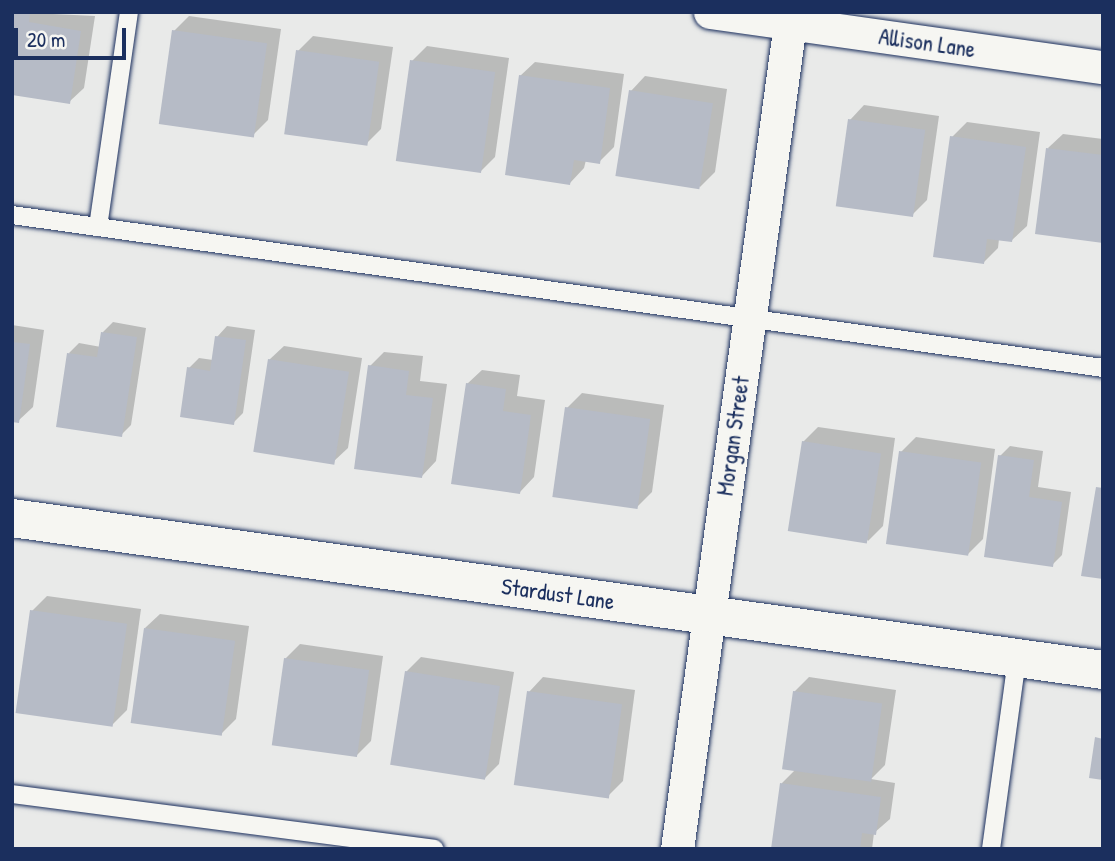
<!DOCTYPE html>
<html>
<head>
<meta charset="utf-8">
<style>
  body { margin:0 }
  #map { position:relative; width:1115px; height:861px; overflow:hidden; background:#e9eae9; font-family:"Patrick Hand",sans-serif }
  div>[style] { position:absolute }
  .shadow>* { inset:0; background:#0003 }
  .building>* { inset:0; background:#b6bbc6; transform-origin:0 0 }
  .roads { filter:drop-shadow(0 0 2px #1b2f5e) drop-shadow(0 0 2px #1b2f5e) }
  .service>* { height:18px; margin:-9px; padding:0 9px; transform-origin:9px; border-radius:9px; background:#f6f6f2 }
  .minor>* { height:33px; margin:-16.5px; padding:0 16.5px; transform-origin:16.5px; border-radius:16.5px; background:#f6f6f2 }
  .tertiary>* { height:38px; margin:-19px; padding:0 19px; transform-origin:19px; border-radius:19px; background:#f6f6f2 }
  span { translate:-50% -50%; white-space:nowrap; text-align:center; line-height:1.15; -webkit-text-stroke:5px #f6f6f2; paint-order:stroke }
  .street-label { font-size:23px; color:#1b2f5e }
  .frame { position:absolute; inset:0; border:14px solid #1b2f5e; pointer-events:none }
  .scale { position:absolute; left:14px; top:28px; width:112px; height:32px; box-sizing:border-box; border:4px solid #1b2f5e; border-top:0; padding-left:9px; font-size:21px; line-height:24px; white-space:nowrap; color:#1b2f5e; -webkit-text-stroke:5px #f6f6f2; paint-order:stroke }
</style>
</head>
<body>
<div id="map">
  <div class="shadow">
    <i style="clip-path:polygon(12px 12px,95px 16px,84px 88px,69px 102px)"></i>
    <i style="clip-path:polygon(189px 16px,281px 29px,268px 120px,253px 135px,174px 31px)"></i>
    <i style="clip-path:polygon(313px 36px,393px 47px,381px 129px,366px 144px,298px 51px)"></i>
    <i style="clip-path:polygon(427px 46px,509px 58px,495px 157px,481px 171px,412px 61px)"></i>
    <i style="clip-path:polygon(535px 62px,624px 74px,614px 147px,599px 162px,586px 160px,584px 168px,570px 183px,520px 76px)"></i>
    <i style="clip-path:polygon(645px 76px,727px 89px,715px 172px,700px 187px,631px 91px)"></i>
    <i style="clip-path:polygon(864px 105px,939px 116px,927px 200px,912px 215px,850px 120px)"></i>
    <i style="clip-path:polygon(967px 122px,1040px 132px,1027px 226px,1012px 240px,999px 239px,998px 248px,983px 263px,952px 137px)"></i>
    <i style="clip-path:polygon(1063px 134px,1103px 139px,1103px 241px,1048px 148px)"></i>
    <i style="clip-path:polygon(113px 322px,146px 328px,131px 425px,121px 435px,69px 353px,79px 343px,101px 347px,103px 332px)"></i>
    <i style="clip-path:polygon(12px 325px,44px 330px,33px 407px,18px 421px,12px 420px)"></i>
    <i style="clip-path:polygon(227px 326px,255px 330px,243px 413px,233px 423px,189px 368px,199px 358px,213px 360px,217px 337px)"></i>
    <i style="clip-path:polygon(284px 346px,362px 358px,348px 448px,333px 462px,269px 360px)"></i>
    <i style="clip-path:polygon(384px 352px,423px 356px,420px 381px,447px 384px,436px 461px,422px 476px,370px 366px)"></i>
    <i style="clip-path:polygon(482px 370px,520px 375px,517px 396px,545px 400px,534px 477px,520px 492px,467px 384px)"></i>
    <i style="clip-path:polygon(582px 393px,664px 405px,652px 492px,637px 507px,567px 408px)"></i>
    <i style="clip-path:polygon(818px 427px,895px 438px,883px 526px,868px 541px,803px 442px)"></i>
    <i style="clip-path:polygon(916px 437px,995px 449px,983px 539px,968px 554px,901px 452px)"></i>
    <i style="clip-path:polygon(1010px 446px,1043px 451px,1038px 487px,1071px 492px,1062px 555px,1052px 565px,1000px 456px)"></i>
    <i style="clip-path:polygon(47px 596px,141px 609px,127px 710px,112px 725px,32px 611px)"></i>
    <i style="clip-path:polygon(160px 614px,249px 626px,236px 719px,221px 734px,145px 628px)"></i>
    <i style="clip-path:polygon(300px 644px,383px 656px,371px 741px,356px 756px,285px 659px)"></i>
    <i style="clip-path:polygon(421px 657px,514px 672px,499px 764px,484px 779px,406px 672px)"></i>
    <i style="clip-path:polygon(543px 677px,635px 690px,623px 781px,608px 796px,529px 692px)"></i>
    <i style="clip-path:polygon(809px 677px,896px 690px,885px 765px,871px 779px,895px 783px,890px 819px,874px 833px,872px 849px,772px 849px,782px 783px,796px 769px,794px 692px)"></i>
  </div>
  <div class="building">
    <i style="clip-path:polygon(12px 12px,30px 12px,29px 22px,81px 31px,70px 104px,12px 95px)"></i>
    <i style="left:172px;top:30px;width:96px;height:95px;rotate:8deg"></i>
    <i style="left:296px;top:50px;width:84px;height:85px;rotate:8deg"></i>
    <i style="left:410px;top:60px;width:86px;height:102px;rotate:8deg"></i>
    <i style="clip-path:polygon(519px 75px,610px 88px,600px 164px,574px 160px,570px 185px,505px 175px)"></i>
    <i style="left:629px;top:90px;width:85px;height:87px;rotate:9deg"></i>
    <i style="left:848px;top:119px;width:78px;height:88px;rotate:8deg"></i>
    <i style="clip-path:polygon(950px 136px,1026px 147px,1012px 242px,987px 239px,984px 264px,933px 257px)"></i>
    <i style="clip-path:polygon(1046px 148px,1103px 155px,1103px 243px,1035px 234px)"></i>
    <i style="clip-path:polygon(101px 332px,137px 337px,122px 437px,56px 427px,67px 353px,97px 357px)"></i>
    <i style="clip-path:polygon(215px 336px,246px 340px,234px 425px,180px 417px,187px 367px,210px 371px)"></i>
    <i style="clip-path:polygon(12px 342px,30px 344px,19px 423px,12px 422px)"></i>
    <i style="left:268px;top:359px;width:82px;height:94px;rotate:9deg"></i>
    <i style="clip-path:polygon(368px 365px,409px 371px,406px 395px,433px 398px,422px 478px,354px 469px)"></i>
    <i style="clip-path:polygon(466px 383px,506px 389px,503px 411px,531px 415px,520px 494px,451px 484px)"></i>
    <i style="left:565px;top:407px;width:86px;height:91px;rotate:8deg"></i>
    <i style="left:802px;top:441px;width:80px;height:91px;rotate:9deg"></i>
    <i style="left:899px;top:451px;width:83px;height:94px;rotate:8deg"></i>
    <i style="clip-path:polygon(998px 455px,1034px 460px,1029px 497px,1062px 502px,1053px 567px,984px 557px)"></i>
    <i style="clip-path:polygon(1096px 487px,1103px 488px,1103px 579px,1081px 576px)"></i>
    <i style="left:30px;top:610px;width:98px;height:104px;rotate:8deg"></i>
    <i style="left:144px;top:628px;width:92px;height:96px;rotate:8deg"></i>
    <i style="left:284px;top:658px;width:86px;height:88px;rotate:8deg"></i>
    <i style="left:405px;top:671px;width:96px;height:95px;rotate:9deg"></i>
    <i style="left:527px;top:691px;width:96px;height:95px;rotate:8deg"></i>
    <i style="left:793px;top:691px;width:90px;height:79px;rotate:8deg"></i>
    <i style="clip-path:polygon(1095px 737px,1103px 739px,1103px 780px,1089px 778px)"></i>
    <i style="clip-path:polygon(780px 783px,881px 797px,876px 835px,862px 833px,860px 849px,771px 849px)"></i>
  </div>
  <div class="roads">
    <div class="service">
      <i style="left:12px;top:215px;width:1102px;rotate:7.98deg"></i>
      <i style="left:98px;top:227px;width:217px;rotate:-81.8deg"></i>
      <i style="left:12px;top:794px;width:426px;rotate:7.4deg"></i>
      <i style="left:991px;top:849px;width:193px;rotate:-82.2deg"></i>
    </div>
    <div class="minor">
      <i style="left:710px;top:12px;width:397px;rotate:8deg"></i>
      <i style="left:677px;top:849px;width:834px;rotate:-82.21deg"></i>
    </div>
    <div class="tertiary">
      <i style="left:12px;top:518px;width:1102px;rotate:7.93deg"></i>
    </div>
  </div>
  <div class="street-label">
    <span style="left:927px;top:43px;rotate:8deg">Allison Lane</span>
    <span style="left:733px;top:436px;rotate:-82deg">Morgan Street</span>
    <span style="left:558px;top:594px;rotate:8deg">Stardust Lane</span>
  </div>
  <div class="frame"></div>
  <div class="scale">20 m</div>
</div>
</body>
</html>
